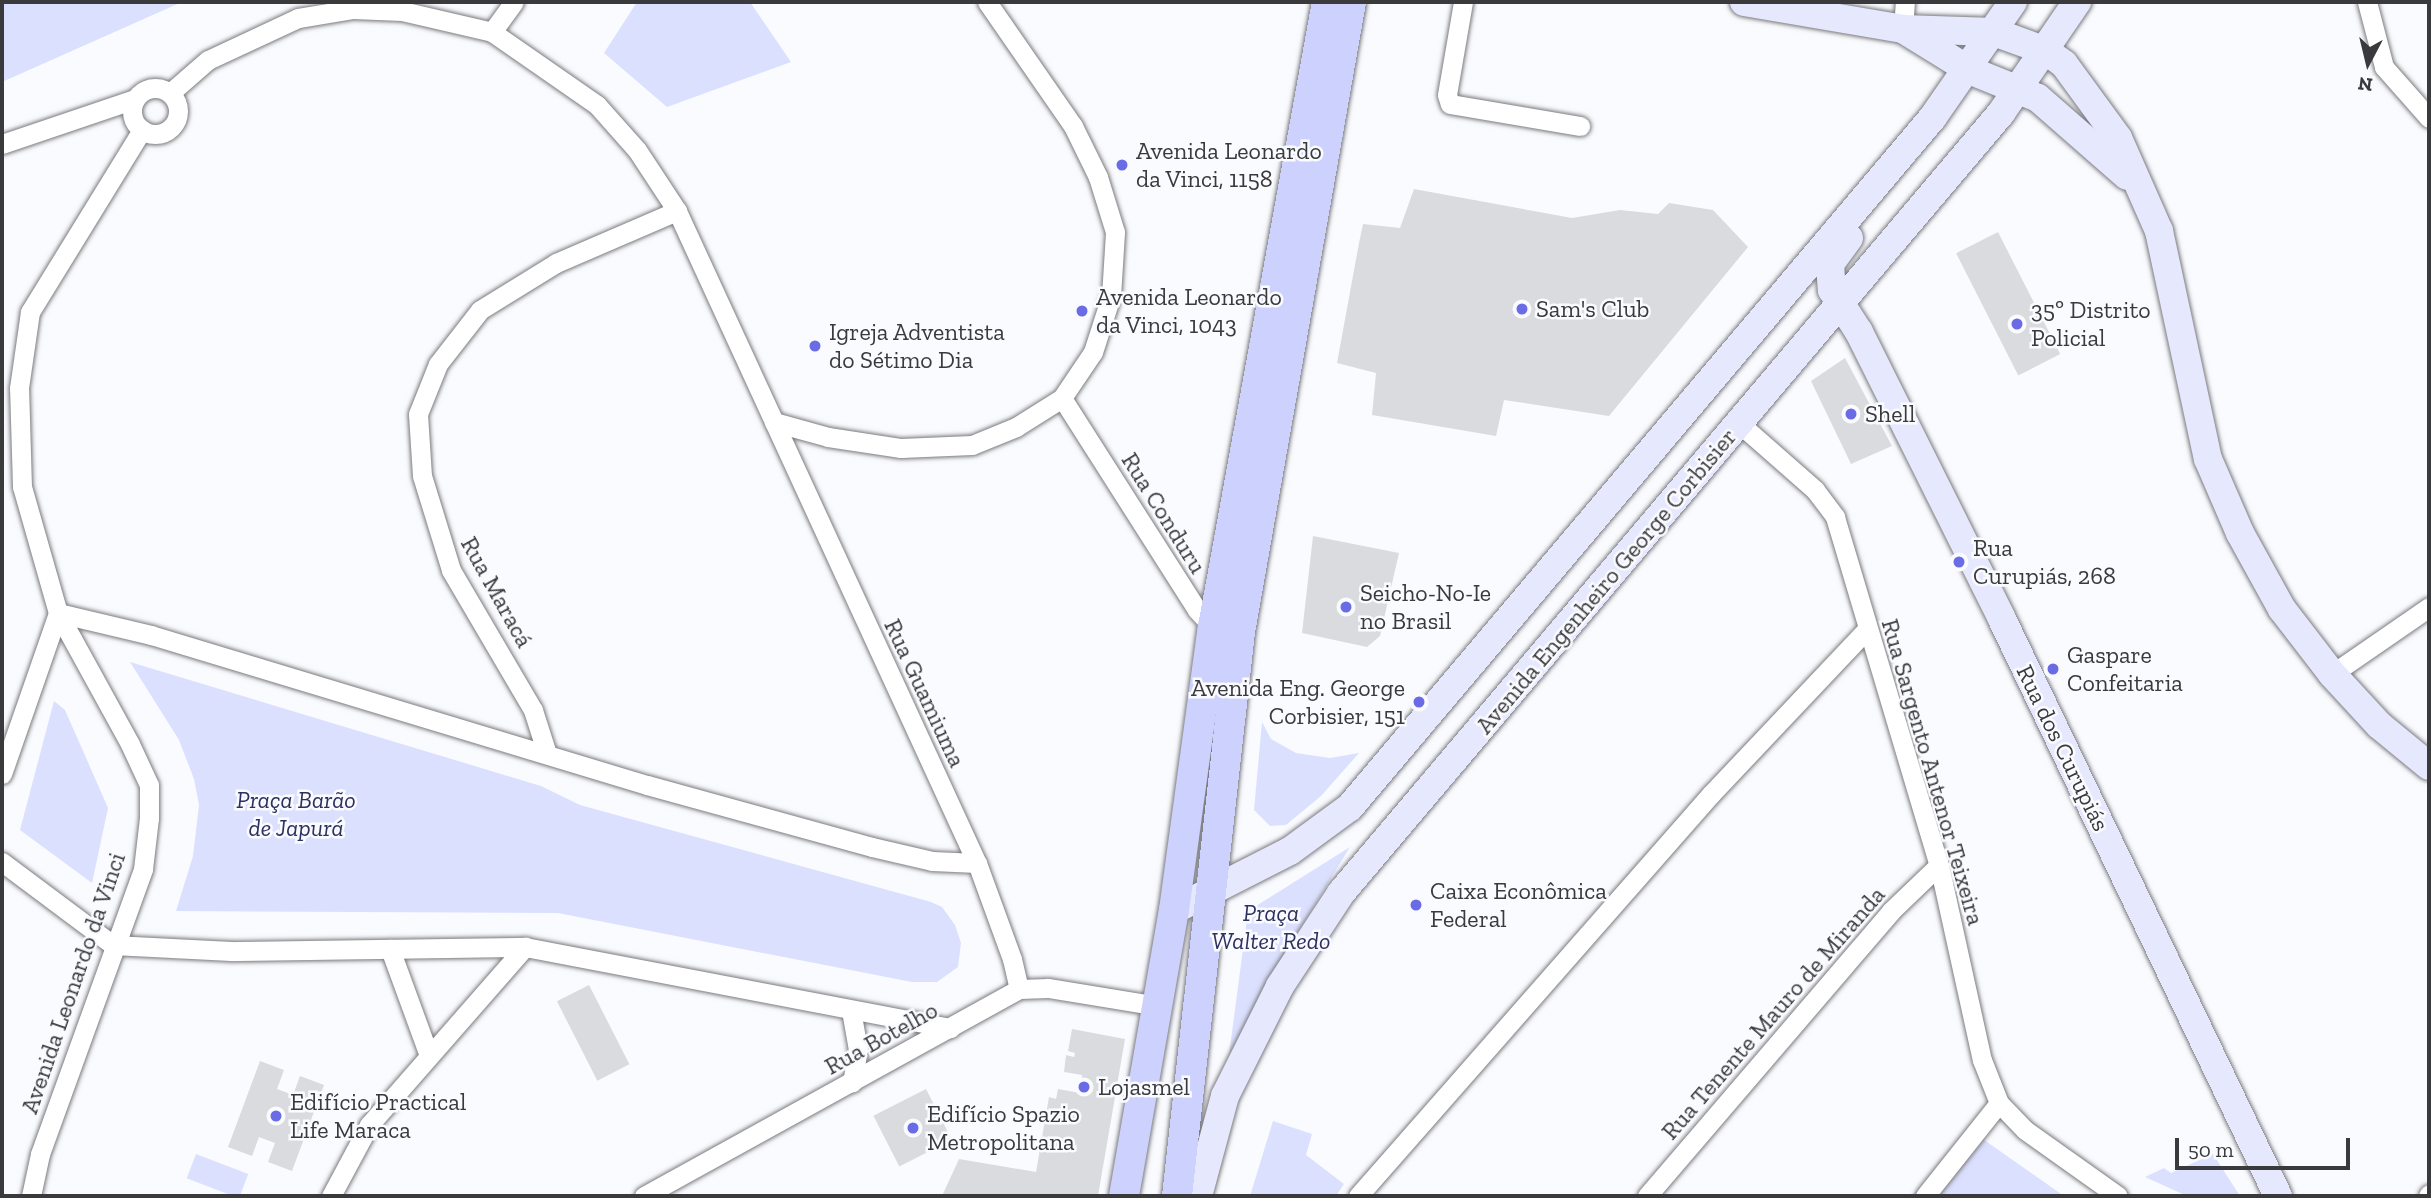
<!DOCTYPE html>
<html>
<head>
<meta charset="utf-8">
<style>
  body { margin:0 }
  #map { position:relative; width:2431px; height:1198px; overflow:hidden; background:#fafbff; font-family:"Zilla Slab",serif }
  div>[style] { position:absolute }
  .green>* { inset:0; background:#dbe0fe; transform-origin:0 0 }
  .building>* { inset:0; background:#dadbdf; transform-origin:0 0 }
  .roads { filter:drop-shadow(0 0 2px #7b7b7f) drop-shadow(0 0 2px #7b7b7f) }
  .street>* { height:19px; margin:-9.5px; padding:0 9.5px; transform-origin:9.5px; border-radius:9.5px; background:#fff }
  .street>.ring { margin:-9.5px; padding:0; box-sizing:content-box; background:none; border:19px solid #fff; border-radius:50% }
  .secondary>* { height:28px; margin:-14px; padding:0 14px; transform-origin:14px; border-radius:14px; background:#e6e8fe }
  .primary>* { height:30px; margin:-15px; padding:0 15px; transform-origin:15px; border-radius:15px; background:#cdd1fd }
  .dots>* { width:19px; height:19px; translate:-50% -50%; box-sizing:border-box; border:4px solid #fafbff; border-radius:50% }
  span { translate:-50% -50%; white-space:nowrap; text-align:center; line-height:1.15; -webkit-text-stroke:5px #fafbff; paint-order:stroke }
  .poi-label { font-size:24px; color:#3a3a3c }
  .left { translate:0 -50%; text-align:left }
  .right { translate:-100% -50%; text-align:right }
  .street-label { font-size:24px; color:#3a3a3c }
  .park-label { font-size:24px; color:#2e3060; font-style:italic }
  .frame { position:absolute; inset:0; border:4px solid #3a3a3c; pointer-events:none }
  .north { position:absolute; left:2333px; top:28px; width:70px; height:70px; -webkit-text-stroke:5px #fafbff; paint-order:stroke; rotate:187deg; font-size:19px; font-weight:700; line-height:28px; text-align:center; color:#3a3a3c }
  .north::after { content:''; display:block; margin:auto; width:24px; height:32px; background:#3a3a3c; clip-path:polygon(50% 0,100% 100%,50% 72%,0 100%) }
  .scale { position:absolute; left:2175px; top:1138px; width:175px; height:32px; box-sizing:border-box; border:4px solid #3a3a3c; border-top:0; padding-left:9px; font-size:21px; line-height:24px; white-space:nowrap; color:#3a3a3c; -webkit-text-stroke:5px #fafbff; paint-order:stroke }
</style>
</head>
<body>
<div id="map">
  <div class="green">
    <i style="clip-path:polygon(2px 2px,182px 2px,2px 82px)"></i>
    <i style="clip-path:polygon(637px 2px,750px 2px,791px 62px,667px 107px,604px 53px)"></i>
    <i style="clip-path:polygon(130px 662px,541px 786px,580px 805px,931px 902px,942px 907px,955px 925px,961px 943px,958px 967px,937px 982px,912px 982px,558px 913px,176px 911px,193px 856px,199px 805px,194px 779px,179px 740px)"></i>
    <i style="clip-path:polygon(54px 701px,65px 710px,108px 808px,92px 883px,20px 830px)"></i>
    <i style="clip-path:polygon(1262px 722px,1271px 739px,1296px 753px,1330px 758px,1359px 753px,1321px 796px,1286px 825px,1270px 826px,1254px 810px)"></i>
    <i style="clip-path:polygon(1350px 847px,1270px 978px,1229px 1055px,1248px 911px)"></i>
    <i style="clip-path:polygon(1273px 1121px,1312px 1134px,1306px 1155px,1344px 1184px,1336px 1196px,1250px 1196px)"></i>
    <i style="clip-path:polygon(1980px 1137px,2064px 1196px,1910px 1196px)"></i>
    <i style="left:196px;top:1154px;width:56px;height:26px;rotate:21deg"></i>
    <i style="clip-path:polygon(2213px 1154px,2240px 1196px,2187px 1196px,2145px 1177px,2164px 1168px,2171px 1173px)"></i>
  </div>
  <div class="building">
    <i style="clip-path:polygon(1414px 189px,1572px 218px,1620px 210px,1658px 214px,1669px 203px,1713px 210px,1748px 247px,1609px 416px,1504px 400px,1496px 436px,1372px 415px,1376px 373px,1337px 363px,1359px 243px,1363px 224px,1400px 228px)"></i>
    <i style="left:1998px;top:232px;width:137px;height:47px;rotate:63deg"></i>
    <i style="clip-path:polygon(1845px 358px,1892px 446px,1851px 464px,1811px 381px)"></i>
    <i style="clip-path:polygon(1313px 536px,1399px 553px,1380px 636px,1367px 647px,1302px 633px)"></i>
    <i style="left:589px;top:985px;width:89px;height:36px;rotate:63deg"></i>
    <i style="clip-path:polygon(1072px 1029px,1125px 1039px,1098px 1196px,942px 1196px,959px 1159px,1036px 1172px,1049px 1097px,1056px 1099px,1058px 1089px,1080px 1093px,1082px 1075px,1064px 1072px,1066px 1055px,1074px 1057px,1075px 1053px,1068px 1051px)"></i>
    <i style="clip-path:polygon(260px 1061px,284px 1070px,277px 1089px,293px 1095px,300px 1076px,324px 1085px,292px 1171px,268px 1162px,275px 1143px,259px 1137px,252px 1156px,228px 1147px)"></i>
    <i style="left:926px;top:1089px;width:57px;height:59px;rotate:63deg"></i>
  </div>
  <div class="roads">
    <div class="street">
      <i style="left:1463px;top:2px;width:94px;rotate:99.8deg"></i>
      <i style="left:1447px;top:95px;width:9px;rotate:72deg"></i>
      <i style="left:1450px;top:104px;width:132px;rotate:9.6deg"></i>
      <i style="left:2367px;top:2px;width:67px;rotate:75.3deg"></i>
      <i style="left:2384px;top:67px;width:68px;rotate:48.6deg"></i>
      <i style="left:1903px;top:29px;width:27px;rotate:-86deg"></i>
      <i style="left:492px;top:32px;width:37px;rotate:-54deg"></i>
      <i class="ring" style="left:132px;top:88px;width:27px;height:27px"></i>
      <i style="left:170px;top:93px;width:50px;rotate:-41deg"></i>
      <i style="left:208px;top:60px;width:99px;rotate:-25deg"></i>
      <i style="left:298px;top:18px;width:56px;rotate:-9.3deg"></i>
      <i style="left:353px;top:9px;width:49px;rotate:2.3deg"></i>
      <i style="left:402px;top:11px;width:92px;rotate:13.1deg"></i>
      <i style="left:492px;top:32px;width:128px;rotate:34.8deg"></i>
      <i style="left:597px;top:105px;width:60px;rotate:48.4deg"></i>
      <i style="left:637px;top:150px;width:73px;rotate:56.7deg"></i>
      <i style="left:677px;top:211px;width:232px;rotate:65.3deg"></i>
      <i style="left:774px;top:422px;width:56px;rotate:15.5deg"></i>
      <i style="left:828px;top:437px;width:74px;rotate:8.6deg"></i>
      <i style="left:901px;top:448px;width:71px;rotate:-2.4deg"></i>
      <i style="left:972px;top:445px;width:48px;rotate:-22.2deg"></i>
      <i style="left:1016px;top:427px;width:54px;rotate:-32.2deg"></i>
      <i style="left:1062px;top:398px;width:55px;rotate:-56deg"></i>
      <i style="left:1093px;top:352px;width:59px;rotate:-72.2deg"></i>
      <i style="left:1111px;top:296px;width:64px;rotate:-86.4deg"></i>
      <i style="left:1115px;top:232px;width:58px;rotate:-107.2deg"></i>
      <i style="left:1098px;top:177px;width:57px;rotate:-116.1deg"></i>
      <i style="left:1073px;top:126px;width:151px;rotate:-124.7deg"></i>
      <i style="left:2px;top:144px;width:140px;rotate:-18.7deg"></i>
      <i style="left:1062px;top:398px;width:251px;rotate:57.5deg"></i>
      <i style="left:1197px;top:610px;width:23px;rotate:47deg"></i>
      <i style="left:1213px;top:627px;width:8px;rotate:7deg"></i>
      <i style="left:774px;top:422px;width:485px;rotate:65.3deg"></i>
      <i style="left:977px;top:863px;width:102px;rotate:70deg"></i>
      <i style="left:1012px;top:959px;width:31px;rotate:77deg"></i>
      <i style="left:1740px;top:424px;width:100px;rotate:41.3deg"></i>
      <i style="left:1815px;top:490px;width:34px;rotate:53deg"></i>
      <i style="left:1835px;top:517px;width:363px;rotate:73.4deg"></i>
      <i style="left:1939px;top:865px;width:200px;rotate:77.6deg"></i>
      <i style="left:1982px;top:1060px;width:46px;rotate:68.4deg"></i>
      <i style="left:1999px;top:1103px;width:37px;rotate:46deg"></i>
      <i style="left:2025px;top:1130px;width:114px;rotate:35.4deg"></i>
      <i style="left:58px;top:613px;width:96px;rotate:13.3deg"></i>
      <i style="left:151px;top:635px;width:518px;rotate:16.83deg"></i>
      <i style="left:647px;top:785px;width:233px;rotate:15.4deg"></i>
      <i style="left:872px;top:847px;width:62px;rotate:13.1deg"></i>
      <i style="left:932px;top:861px;width:45px;rotate:2.5deg"></i>
      <i style="left:2332px;top:674px;width:118px;rotate:-34.6deg"></i>
      <i style="left:547px;top:754px;width:46px;rotate:-107.7deg"></i>
      <i style="left:533px;top:710px;width:162px;rotate:-120.4deg"></i>
      <i style="left:451px;top:570px;width:98px;rotate:-107.1deg"></i>
      <i style="left:422px;top:476px;width:62px;rotate:-93.7deg"></i>
      <i style="left:418px;top:414px;width:54px;rotate:-68.2deg"></i>
      <i style="left:438px;top:364px;width:68px;rotate:-52.1deg"></i>
      <i style="left:480px;top:310px;width:89px;rotate:-31.7deg"></i>
      <i style="left:556px;top:263px;width:132px;rotate:-23.3deg"></i>
      <i style="left:2px;top:774px;width:170px;rotate:-70.8deg"></i>
      <i style="left:2px;top:862px;width:139px;rotate:36.8deg"></i>
      <i style="left:113px;top:945px;width:118px;rotate:2.9deg"></i>
      <i style="left:231px;top:951px;width:294px;rotate:-0.8deg"></i>
      <i style="left:525px;top:947px;width:433px;rotate:10.8deg"></i>
      <i style="left:390px;top:949px;width:111px;rotate:69.9deg"></i>
      <i style="left:851px;top:1010px;width:40px;rotate:80deg"></i>
      <i style="left:858px;top:1049px;width:34px;rotate:100deg"></i>
      <i style="left:31px;top:1196px;width:43px;rotate:-77.9deg"></i>
      <i style="left:40px;top:1154px;width:303px;rotate:-70.1deg"></i>
      <i style="left:143px;top:869px;width:51px;rotate:-83.3deg"></i>
      <i style="left:149px;top:818px;width:33px;rotate:-90deg"></i>
      <i style="left:149px;top:785px;width:45px;rotate:-114.9deg"></i>
      <i style="left:130px;top:744px;width:149px;rotate:-118.8deg"></i>
      <i style="left:58px;top:613px;width:131px;rotate:-105.9deg"></i>
      <i style="left:22px;top:487px;width:99px;rotate:-91.7deg"></i>
      <i style="left:19px;top:388px;width:77px;rotate:-81.8deg"></i>
      <i style="left:30px;top:312px;width:214px;rotate:-58.4deg"></i>
      <i style="left:331px;top:1196px;width:81px;rotate:-61.8deg"></i>
      <i style="left:369px;top:1125px;width:237px;rotate:-48.8deg"></i>
      <i style="left:644px;top:1196px;width:428px;rotate:-28.9deg"></i>
      <i style="left:1019px;top:989px;width:29px;rotate:-2deg"></i>
      <i style="left:1048px;top:988px;width:111px;rotate:9.3deg"></i>
      <i style="left:1358px;top:1196px;width:535px;rotate:-48.71deg"></i>
      <i style="left:1711px;top:794px;width:227px;rotate:-46.6deg"></i>
      <i style="left:1647px;top:1196px;width:375px;rotate:-49.4deg"></i>
      <i style="left:1891px;top:911px;width:66px;rotate:-43.8deg"></i>
      <i style="left:1925px;top:1196px;width:119px;rotate:-51.5deg"></i>
      <i style="left:2428px;top:1196px;width:2px;rotate:-63deg"></i>
    </div>
    <div class="secondary">
      <i style="left:1744px;top:2px;width:161px;rotate:9.6deg"></i>
      <i style="left:1903px;top:29px;width:91px;rotate:1.9deg"></i>
      <i style="left:1994px;top:32px;width:55px;rotate:20.1deg"></i>
      <i style="left:2046px;top:51px;width:22px;rotate:36deg"></i>
      <i style="left:2064px;top:64px;width:92px;rotate:53.9deg"></i>
      <i style="left:2118px;top:138px;width:102px;rotate:66.2deg"></i>
      <i style="left:2159px;top:231px;width:233px;rotate:77.9deg"></i>
      <i style="left:2208px;top:459px;width:81px;rotate:66.6deg"></i>
      <i style="left:2240px;top:533px;width:87px;rotate:61.1deg"></i>
      <i style="left:2282px;top:609px;width:82px;rotate:52.4deg"></i>
      <i style="left:2332px;top:674px;width:69px;rotate:47.3deg"></i>
      <i style="left:2379px;top:725px;width:65px;rotate:39.4deg"></i>
      <i style="left:1903px;top:29px;width:78px;rotate:31.8deg"></i>
      <i style="left:1969px;top:70px;width:74px;rotate:22.1deg"></i>
      <i style="left:2038px;top:98px;width:118px;rotate:41.2deg"></i>
      <i style="left:1849px;top:238px;width:32px;rotate:126deg"></i>
      <i style="left:1830px;top:264px;width:26px;rotate:86deg"></i>
      <i style="left:1832px;top:290px;width:50px;rotate:57.3deg"></i>
      <i style="left:1859px;top:332px;width:318px;rotate:63.5deg"></i>
      <i style="left:2001px;top:617px;width:642px;rotate:64.43deg"></i>
      <i style="left:1174px;top:910px;width:130px;rotate:-27deg"></i>
      <i style="left:1290px;top:851px;width:74px;rotate:-36.3deg"></i>
      <i style="left:1350px;top:807px;width:903px;rotate:-49.8deg"></i>
      <i style="left:1933px;top:117px;width:140px;rotate:-55.2deg"></i>
      <i style="left:1198px;top:1196px;width:104px;rotate:-74.9deg"></i>
      <i style="left:1225px;top:1096px;width:123px;rotate:-63.4deg"></i>
      <i style="left:1280px;top:986px;width:111px;rotate:-56.7deg"></i>
      <i style="left:1341px;top:893px;width:1022px;rotate:-49.76deg"></i>
      <i style="left:2001px;top:113px;width:135px;rotate:-55.6deg"></i>
    </div>
    <div class="primary">
      <i style="left:1124px;top:1196px;width:290px;rotate:-80.1deg"></i>
      <i style="left:1174px;top:910px;width:286px;rotate:-82.2deg"></i>
      <i style="left:1213px;top:627px;width:635px;rotate:-79.66deg"></i>
      <i style="left:1177px;top:1196px;width:568px;rotate:-83.63deg"></i>
      <i style="left:1240px;top:632px;width:640px;rotate:-80.01deg"></i>
    </div>
  </div>
  <div class="dots">
    <i style="left:1122px;top:165px;background:#6a6ce5"></i>
    <i style="left:1522px;top:309px;background:#6a6ce5"></i>
    <i style="left:1082px;top:311px;background:#6a6ce5"></i>
    <i style="left:2017px;top:324px;background:#6a6ce5"></i>
    <i style="left:815px;top:346px;background:#6a6ce5"></i>
    <i style="left:1851px;top:414px;background:#6a6ce5"></i>
    <i style="left:1959px;top:562px;background:#6a6ce5"></i>
    <i style="left:1346px;top:607px;background:#6a6ce5"></i>
    <i style="left:2053px;top:669px;background:#6a6ce5"></i>
    <i style="left:1419px;top:702px;background:#6a6ce5"></i>
    <i style="left:1416px;top:905px;background:#6a6ce5"></i>
    <i style="left:1084px;top:1087px;background:#6a6ce5"></i>
    <i style="left:276px;top:1116px;background:#6a6ce5"></i>
    <i style="left:913px;top:1128px;background:#6a6ce5"></i>
  </div>
  <div class="poi-label">
    <span class="left" style="left:1136px;top:165px">Avenida Leonardo<br>da Vinci, 1158</span>
    <span class="left" style="left:1096px;top:311px">Avenida Leonardo<br>da Vinci, 1043</span>
    <span class="left" style="left:1536px;top:309px">Sam's Club</span>
    <span class="left" style="left:2031px;top:324px">35º Distrito<br>Policial</span>
    <span class="left" style="left:829px;top:346px">Igreja Adventista<br>do Sétimo Dia</span>
    <span class="left" style="left:1865px;top:414px">Shell</span>
    <span class="left" style="left:1973px;top:562px">Rua<br>Curupiás, 268</span>
    <span class="left" style="left:1360px;top:607px">Seicho-No-Ie<br>no Brasil</span>
    <span class="left" style="left:2067px;top:669px">Gaspare<br>Confeitaria</span>
    <span class="right" style="left:1405px;top:702px">Avenida Eng. George<br>Corbisier, 151</span>
    <span class="left" style="left:1430px;top:905px">Caixa Econômica<br>Federal</span>
    <span class="left" style="left:1098px;top:1087px">Lojasmel</span>
    <span class="left" style="left:290px;top:1116px">Edifício Practical<br>Life Maraca</span>
    <span class="left" style="left:927px;top:1128px">Edifício Spazio<br>Metropolitana</span>
  </div>
  <div class="street-label">
    <span style="left:1164px;top:513px;rotate:58deg">Rua Conduru</span>
    <span style="left:1606px;top:581px;rotate:-50deg">Avenida Engenheiro George Corbisier</span>
    <span style="left:497px;top:592px;rotate:61deg">Rua Maracá</span>
    <span style="left:925px;top:693px;rotate:65deg">Rua Guamiuma</span>
    <span style="left:2063px;top:748px;rotate:64deg">Rua dos Curupiás</span>
    <span style="left:1933px;top:772px;rotate:74deg">Rua Sargento Antenor Teixeira</span>
    <span style="left:73px;top:983px;rotate:-71deg">Avenida Leonardo da Vinci</span>
    <span style="left:1773px;top:1013px;rotate:-49deg">Rua Tenente Mauro de Miranda</span>
    <span style="left:881px;top:1038px;rotate:-29deg">Rua Botelho</span>
  </div>
  <div class="park-label">
    <span style="left:296px;top:814px">Praça Barão<br>de Japurá</span>
    <span style="left:1271px;top:927px">Praça<br>Walter Redo</span>
  </div>
  <div class="frame"></div>
  <div class="north">N</div>
  <div class="scale">50 m</div>
</div>
</body>
</html>
